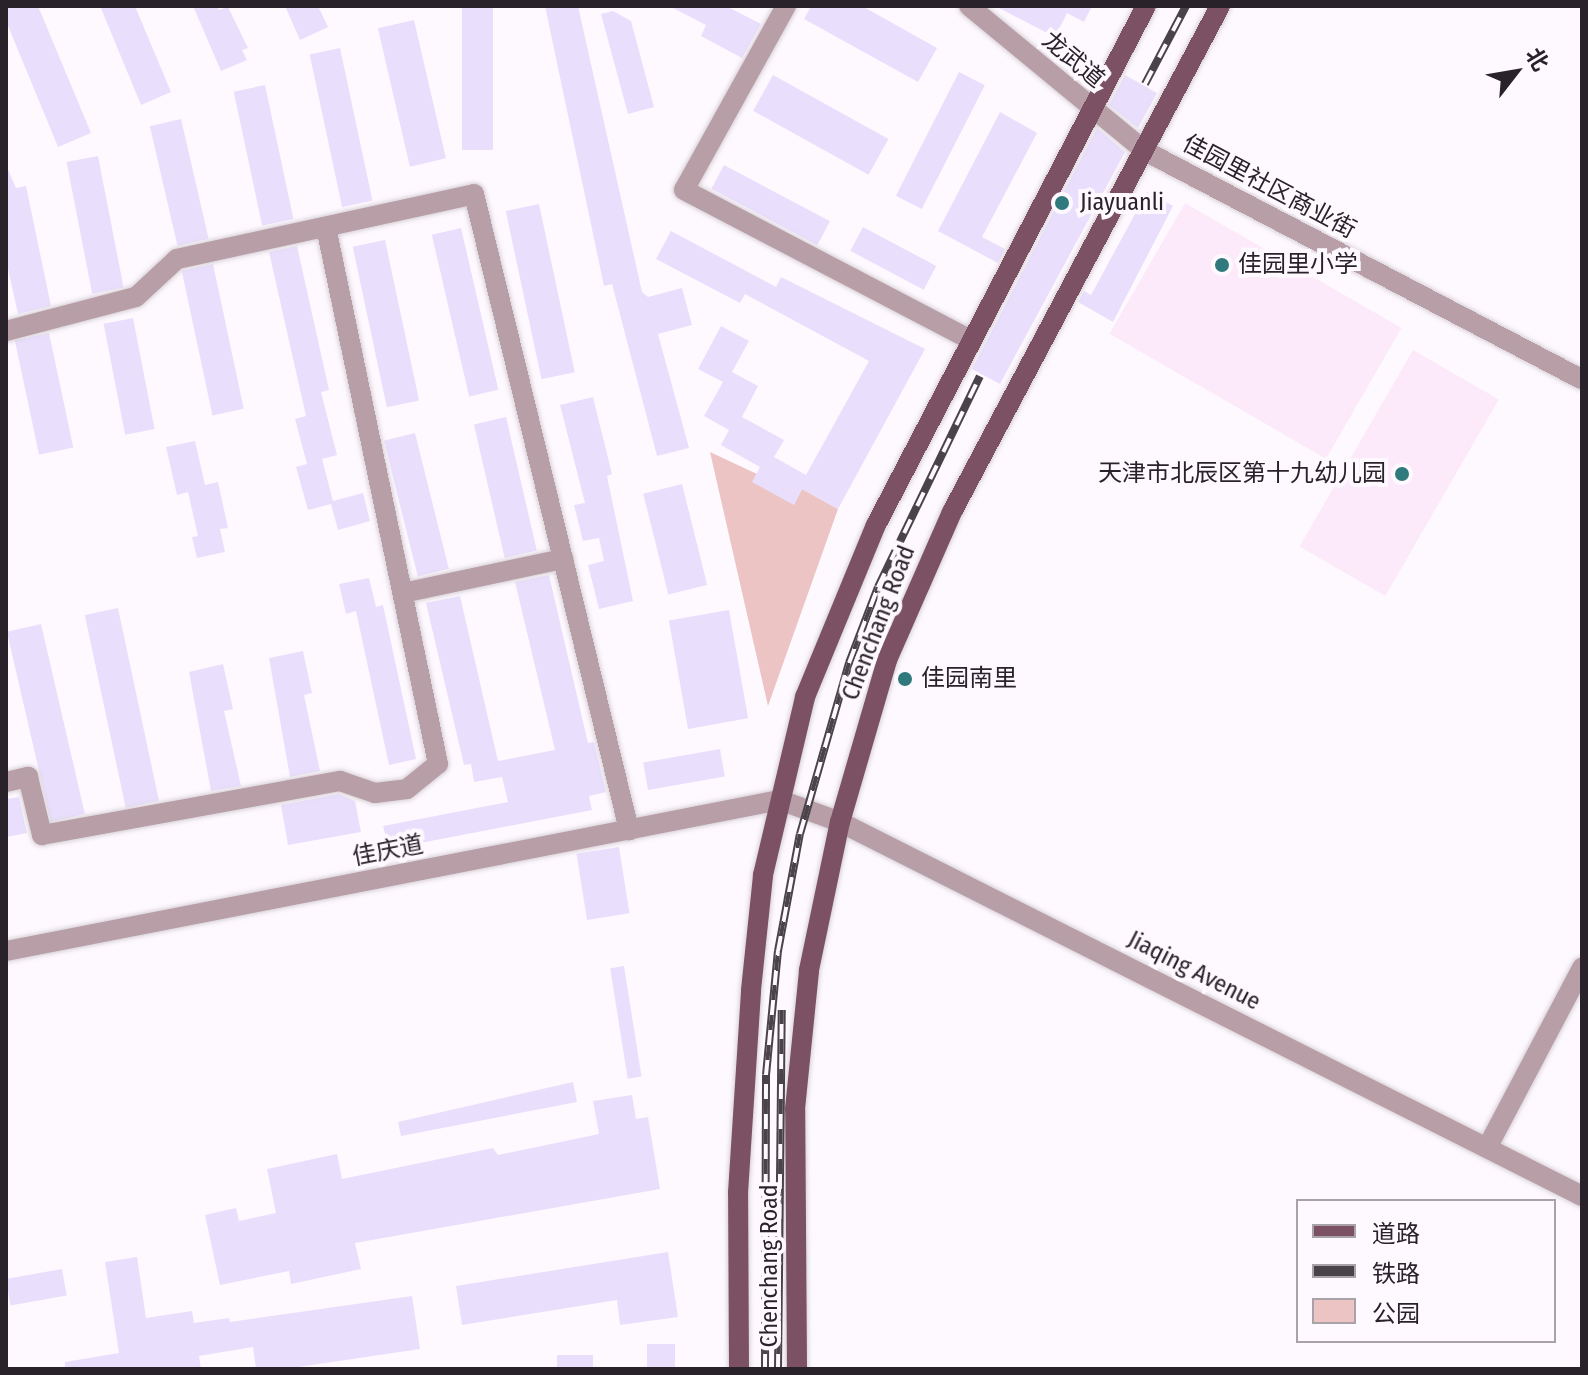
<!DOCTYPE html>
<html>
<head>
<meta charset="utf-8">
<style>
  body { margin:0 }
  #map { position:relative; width:1588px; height:1375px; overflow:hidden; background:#fef9fe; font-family:"Fira Sans Condensed","Noto Sans SC",sans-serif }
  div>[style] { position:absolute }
  .built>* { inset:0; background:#fceafb; transform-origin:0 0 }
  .green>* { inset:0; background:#edc4c4 }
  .building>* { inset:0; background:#e9dffd; transform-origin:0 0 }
  .roads { filter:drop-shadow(0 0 2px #d8d2d8) drop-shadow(0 0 2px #d8d2d8) }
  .minor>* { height:20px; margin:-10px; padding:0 10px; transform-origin:10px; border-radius:10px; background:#b79ea7 }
  .major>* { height:20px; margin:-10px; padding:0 10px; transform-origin:10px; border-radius:10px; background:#7b5163 }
  .rail>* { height:8px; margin-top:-4px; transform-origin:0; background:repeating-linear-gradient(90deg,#fef9fe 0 15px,#4a434a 0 30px); box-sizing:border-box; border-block:2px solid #4a434a }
  .dots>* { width:22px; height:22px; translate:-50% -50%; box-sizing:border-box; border:4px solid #fef9fe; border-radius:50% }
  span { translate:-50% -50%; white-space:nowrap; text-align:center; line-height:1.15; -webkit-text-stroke:8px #fef9fe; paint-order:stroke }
  .street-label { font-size:24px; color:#2a222a }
  .poi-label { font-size:24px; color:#2a222a }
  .left { translate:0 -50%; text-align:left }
  .right { translate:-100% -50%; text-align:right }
  .frame { position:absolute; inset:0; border:8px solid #2a222a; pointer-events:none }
  .legend { position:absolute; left:1296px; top:1199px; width:260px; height:144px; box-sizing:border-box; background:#fef9fe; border:2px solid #a9a3a9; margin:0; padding:10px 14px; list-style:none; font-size:24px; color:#2a222a }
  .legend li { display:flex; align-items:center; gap:16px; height:40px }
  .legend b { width:40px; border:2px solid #a9a3a9 }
  .north { position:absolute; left:1476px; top:32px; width:80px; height:80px; -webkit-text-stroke:6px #fef9fe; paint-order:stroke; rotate:59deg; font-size:22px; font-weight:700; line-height:32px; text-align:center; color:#2a222a }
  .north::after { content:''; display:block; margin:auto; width:28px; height:36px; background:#2a222a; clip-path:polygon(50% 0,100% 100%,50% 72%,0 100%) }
</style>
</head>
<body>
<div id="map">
  <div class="built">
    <i style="left:1185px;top:203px;width:250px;height:151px;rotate:30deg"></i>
    <i style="left:1413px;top:350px;width:99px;height:227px;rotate:30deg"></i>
  </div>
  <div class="green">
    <i style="clip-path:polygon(710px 452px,757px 474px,794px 504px,802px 489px,838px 509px,768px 706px)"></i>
  </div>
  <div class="building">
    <i style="clip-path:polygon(6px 6px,38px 6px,91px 133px,58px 147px,6px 21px)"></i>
    <i style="clip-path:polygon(100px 6px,135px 6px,171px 92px,141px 105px)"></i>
    <i style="clip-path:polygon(193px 6px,217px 6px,219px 10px,228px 7px,248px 48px,242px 50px,247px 60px,221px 71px)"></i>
    <i style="clip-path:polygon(285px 6px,318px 6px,328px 27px,300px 40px)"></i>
    <i style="left:462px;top:6px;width:31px;height:144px"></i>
    <i style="clip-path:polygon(545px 6px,578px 6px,642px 292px,648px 297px,682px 288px,692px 325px,658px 334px,689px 448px,657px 456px,612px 284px,604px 286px)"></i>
    <i style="clip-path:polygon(669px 6px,726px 6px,761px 24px,742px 58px,701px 36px,706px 25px)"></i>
    <i style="clip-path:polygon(811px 6px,862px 6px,937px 48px,918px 82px,804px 19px)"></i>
    <i style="clip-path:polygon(995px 6px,1092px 6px,1084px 22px,1067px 13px,1055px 37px)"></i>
    <i style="clip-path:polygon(613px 11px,631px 21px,654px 107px,628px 114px,601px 14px)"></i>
    <i style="left:414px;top:20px;width:142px;height:37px;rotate:77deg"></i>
    <i style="left:340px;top:48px;width:156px;height:31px;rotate:78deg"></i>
    <i style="left:959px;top:72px;width:29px;height:139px;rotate:27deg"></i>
    <i style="left:773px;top:75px;width:132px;height:41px;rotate:29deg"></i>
    <i style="clip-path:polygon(1125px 75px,1157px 93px,1138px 128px,1109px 105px)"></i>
    <i style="left:265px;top:85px;width:137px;height:32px;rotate:78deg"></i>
    <i style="clip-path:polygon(1000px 112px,1037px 133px,982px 237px,1005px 249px,998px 263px,938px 231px)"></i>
    <i style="left:181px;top:119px;width:123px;height:32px;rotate:77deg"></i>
    <i style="clip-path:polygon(1097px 128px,1125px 152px,1000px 384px,972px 369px)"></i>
    <i style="left:98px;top:156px;width:134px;height:32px;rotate:79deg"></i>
    <i style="clip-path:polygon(6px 165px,16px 188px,26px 186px,51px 306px,18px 314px,6px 260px)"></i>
    <i style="left:724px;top:165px;width:120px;height:27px;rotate:28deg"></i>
    <i style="clip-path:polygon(1147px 192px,1173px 206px,1113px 322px,1078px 302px,1084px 291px,1091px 295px)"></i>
    <i style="left:539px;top:204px;width:172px;height:34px;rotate:78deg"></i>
    <i style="left:863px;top:227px;width:83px;height:27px;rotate:28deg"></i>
    <i style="left:461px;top:228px;width:166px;height:30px;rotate:77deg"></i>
    <i style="clip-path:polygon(671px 231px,776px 287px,781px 277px,925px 349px,838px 509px,802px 489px,794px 505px,752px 482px,760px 467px,721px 445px,729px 430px,704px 416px,723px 382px,698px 369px,721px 326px,749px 341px,732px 372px,758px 386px,742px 417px,784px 440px,774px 457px,806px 475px,869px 361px,745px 294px,740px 303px,656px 259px)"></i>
    <i style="left:385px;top:240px;width:164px;height:33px;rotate:78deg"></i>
    <i style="clip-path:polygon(297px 246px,329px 390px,321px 392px,337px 455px,322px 459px,333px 501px,363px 493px,370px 521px,338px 530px,331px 504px,308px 510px,296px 467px,307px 464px,295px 419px,306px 416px,269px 252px)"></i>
    <i style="left:213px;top:264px;width:148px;height:32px;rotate:78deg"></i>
    <i style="left:133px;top:318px;width:113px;height:30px;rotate:79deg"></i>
    <i style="left:49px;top:333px;width:117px;height:35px;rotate:78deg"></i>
    <i style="clip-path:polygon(593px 397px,612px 474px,607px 476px,633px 601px,599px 609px,588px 565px,604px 561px,599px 538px,583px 541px,574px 505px,585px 503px,560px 405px)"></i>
    <i style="left:506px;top:417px;width:137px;height:33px;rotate:77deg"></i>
    <i style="left:415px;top:433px;width:140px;height:32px;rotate:76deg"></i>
    <i style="clip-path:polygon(195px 441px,205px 485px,218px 482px,228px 528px,220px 529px,225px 552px,197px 558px,192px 537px,198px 536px,188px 492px,177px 495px,166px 447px)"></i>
    <i style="left:682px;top:484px;width:104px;height:40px;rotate:76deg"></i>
    <i style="clip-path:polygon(549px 575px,588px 743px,594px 742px,606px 792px,589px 796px,592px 810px,389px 849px,383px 826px,508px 802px,502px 777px,474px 782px,471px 764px,464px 765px,426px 603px,460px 596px,498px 761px,555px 750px,515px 582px)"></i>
    <i style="clip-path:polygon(369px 578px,376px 607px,383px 605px,416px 759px,389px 765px,356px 611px,346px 614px,339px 584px)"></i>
    <i style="left:118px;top:608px;width:197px;height:34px;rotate:78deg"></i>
    <i style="left:729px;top:610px;width:110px;height:61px;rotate:80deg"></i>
    <i style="left:41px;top:624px;width:195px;height:35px;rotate:77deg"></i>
    <i style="clip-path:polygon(303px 651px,312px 693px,304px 695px,320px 771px,290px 777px,269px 658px)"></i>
    <i style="clip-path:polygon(223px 664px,233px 709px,224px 711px,241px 786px,211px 791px,189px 672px)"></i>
    <i style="left:720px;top:749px;width:28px;height:78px;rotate:80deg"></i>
    <i style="clip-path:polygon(339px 794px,355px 801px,361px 832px,288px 845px,281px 805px)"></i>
    <i style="clip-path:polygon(19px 797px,27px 833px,6px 837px,6px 799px)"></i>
    <i style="left:619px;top:847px;width:67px;height:43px;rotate:81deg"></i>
    <i style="left:624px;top:966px;width:112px;height:14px;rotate:81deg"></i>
    <i style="clip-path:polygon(573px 1082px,577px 1102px,401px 1136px,398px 1122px)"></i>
    <i style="clip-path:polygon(632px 1095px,636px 1119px,648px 1117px,660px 1189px,355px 1243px,361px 1269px,291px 1284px,289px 1271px,220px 1285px,205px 1215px,236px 1208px,239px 1221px,276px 1213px,267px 1169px,337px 1154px,342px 1179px,493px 1148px,498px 1155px,599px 1134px,593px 1101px)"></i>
    <i style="clip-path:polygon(668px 1252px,678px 1317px,620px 1325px,617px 1300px,462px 1325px,456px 1286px)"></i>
    <i style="clip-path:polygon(137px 1257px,146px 1318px,192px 1311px,194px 1323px,229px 1318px,230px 1322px,412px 1296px,420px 1349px,285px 1369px,256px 1369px,253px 1347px,199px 1356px,201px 1369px,65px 1369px,65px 1362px,119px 1353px,105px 1262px)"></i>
    <i style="left:62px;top:1269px;width:27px;height:57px;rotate:80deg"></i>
    <i style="left:647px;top:1344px;width:28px;height:25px"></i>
    <i style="left:557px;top:1355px;width:36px;height:14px"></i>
  </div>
  <div class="roads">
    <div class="minor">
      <i style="left:786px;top:6px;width:210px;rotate:119deg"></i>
      <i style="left:684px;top:190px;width:324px;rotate:27.6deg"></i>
      <i style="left:969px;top:6px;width:228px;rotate:39.5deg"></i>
      <i style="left:1145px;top:151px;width:493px;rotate:27.6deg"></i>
      <i style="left:6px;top:331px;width:134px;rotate:-14.7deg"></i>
      <i style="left:136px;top:297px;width:56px;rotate:-42.8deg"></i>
      <i style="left:177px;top:259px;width:304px;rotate:-12.3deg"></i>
      <i style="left:474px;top:194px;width:655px;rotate:76.3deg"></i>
      <i style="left:403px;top:593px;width:164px;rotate:-12deg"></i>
      <i style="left:6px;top:782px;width:23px;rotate:-13deg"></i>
      <i style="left:28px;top:777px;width:60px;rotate:76.4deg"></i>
      <i style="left:42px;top:835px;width:303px;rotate:-10.3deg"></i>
      <i style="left:340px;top:781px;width:37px;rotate:19deg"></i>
      <i style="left:375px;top:793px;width:32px;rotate:-7deg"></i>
      <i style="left:407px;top:789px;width:40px;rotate:-39deg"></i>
      <i style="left:438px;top:764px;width:549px;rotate:-101.78deg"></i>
      <i style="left:6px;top:951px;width:789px;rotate:-11.04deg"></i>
      <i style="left:780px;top:800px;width:64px;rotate:20.1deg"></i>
      <i style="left:840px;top:822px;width:831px;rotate:26.75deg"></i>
      <i style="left:1487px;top:1148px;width:204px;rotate:-62.2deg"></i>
    </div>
    <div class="major">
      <i style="left:739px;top:1369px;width:176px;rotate:-90.3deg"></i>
      <i style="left:738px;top:1193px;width:203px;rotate:-86.3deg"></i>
      <i style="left:751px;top:990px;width:116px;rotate:-84deg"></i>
      <i style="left:763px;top:875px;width:183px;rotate:-76.7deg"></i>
      <i style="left:805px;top:697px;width:186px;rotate:-67.6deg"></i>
      <i style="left:876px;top:525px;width:585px;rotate:-62.52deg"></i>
      <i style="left:797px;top:1369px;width:260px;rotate:-90.4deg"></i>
      <i style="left:795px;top:1109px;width:140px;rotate:-84.2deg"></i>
      <i style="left:809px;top:970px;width:151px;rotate:-78.2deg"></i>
      <i style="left:840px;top:822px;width:169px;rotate:-73.8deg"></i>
      <i style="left:887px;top:660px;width:162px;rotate:-66.3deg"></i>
      <i style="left:952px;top:512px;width:573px;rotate:-62.09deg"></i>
    </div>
  </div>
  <div class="rail">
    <i style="left:1145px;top:84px;width:88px;rotate:-62.3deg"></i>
    <i style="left:765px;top:1369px;width:294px;rotate:-89.8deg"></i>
    <i style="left:766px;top:1075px;width:125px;rotate:-84.5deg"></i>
    <i style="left:778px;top:951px;width:119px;rotate:-79.4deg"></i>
    <i style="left:800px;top:834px;width:178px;rotate:-74deg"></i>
    <i style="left:849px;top:663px;width:81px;rotate:-69.1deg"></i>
    <i style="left:878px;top:587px;width:234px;rotate:-64.2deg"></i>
    <i style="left:778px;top:1369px;width:359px;rotate:-89.4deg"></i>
  </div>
  <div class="dots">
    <i style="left:1062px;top:203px;background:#30797c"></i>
    <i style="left:1222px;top:265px;background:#30797c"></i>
    <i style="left:1402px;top:474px;background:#30797c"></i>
    <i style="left:905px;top:679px;background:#30797c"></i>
  </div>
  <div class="street-label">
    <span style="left:1073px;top:60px;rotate:40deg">龙武道</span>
    <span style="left:1269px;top:187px;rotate:28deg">佳园里社区商业街</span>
    <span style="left:879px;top:623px;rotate:-69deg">Chenchang Road</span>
    <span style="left:388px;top:851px;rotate:-11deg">佳庆道</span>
    <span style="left:1194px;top:971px;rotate:27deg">Jiaqing Avenue</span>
    <span style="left:770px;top:1266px;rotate:-90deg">Chenchang Road</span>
  </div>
  <div class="poi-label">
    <span class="left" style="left:1080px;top:203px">Jiayuanli</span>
    <span class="left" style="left:1238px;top:265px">佳园里小学</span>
    <span class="right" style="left:1386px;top:474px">天津市北辰区第十九幼儿园</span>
    <span class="left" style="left:921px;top:679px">佳园南里</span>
  </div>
  <div class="frame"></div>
  <ul class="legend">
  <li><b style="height:10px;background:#7b5163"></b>道路</li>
  <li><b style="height:10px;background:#4a434a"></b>铁路</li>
  <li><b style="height:22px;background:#edc4c4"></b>公园</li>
  </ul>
  <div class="north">北</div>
</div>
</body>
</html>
